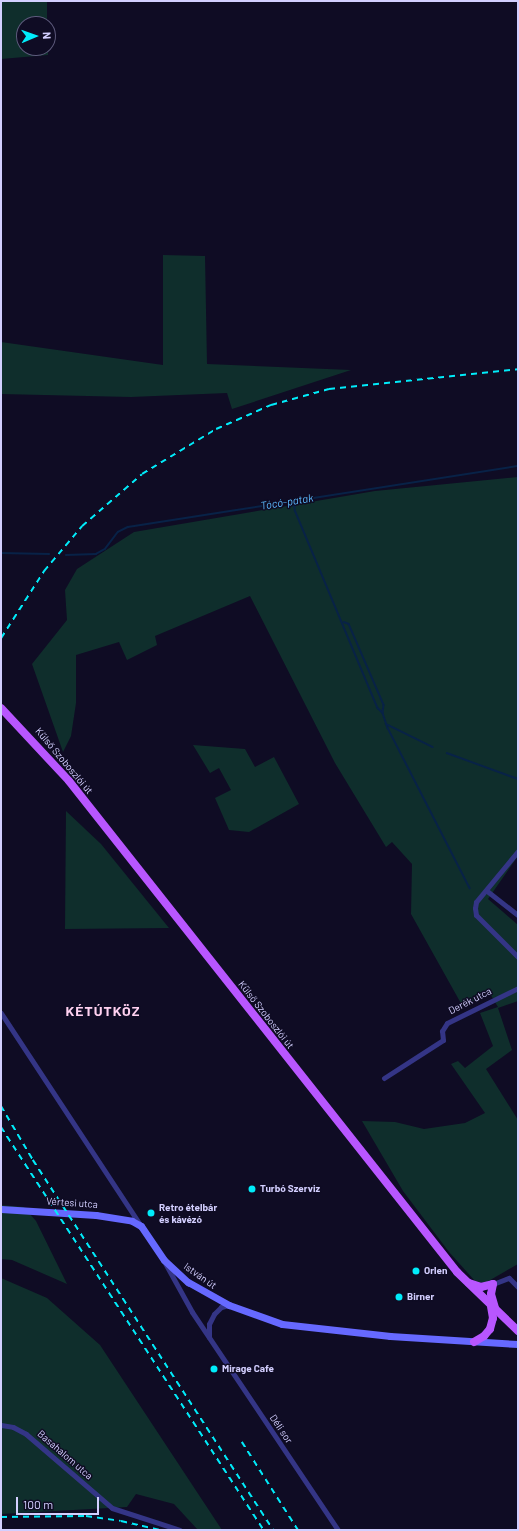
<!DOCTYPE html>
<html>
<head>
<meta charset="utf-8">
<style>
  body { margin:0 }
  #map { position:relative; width:519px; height:1531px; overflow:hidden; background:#0f0c24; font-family:Barlow,sans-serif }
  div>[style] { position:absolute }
  .green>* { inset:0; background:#0f2e2c }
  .stream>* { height:1.5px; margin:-0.75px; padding:0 0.75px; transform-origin:0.75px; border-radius:0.75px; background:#082247 }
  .street>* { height:5px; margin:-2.5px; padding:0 2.5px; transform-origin:2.5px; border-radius:2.5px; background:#343586 }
  .secondary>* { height:7px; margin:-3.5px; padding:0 3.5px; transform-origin:3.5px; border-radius:3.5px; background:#6669ff }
  .primary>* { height:8px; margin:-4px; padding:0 4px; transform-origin:4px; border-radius:4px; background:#b856ff }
  .rail>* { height:1.5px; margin-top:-0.75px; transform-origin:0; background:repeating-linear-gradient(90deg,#00ecfa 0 6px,transparent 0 11px) }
  .dots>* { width:11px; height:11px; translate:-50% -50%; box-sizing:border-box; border:2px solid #0f0c24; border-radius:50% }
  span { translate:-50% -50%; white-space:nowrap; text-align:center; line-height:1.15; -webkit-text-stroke:3px #0f0c24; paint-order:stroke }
  .street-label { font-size:10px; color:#d3cfff }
  .poi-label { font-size:10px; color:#d3cfff; font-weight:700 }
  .left { translate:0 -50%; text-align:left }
  .water-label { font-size:11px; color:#5dbbff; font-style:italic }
  .district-label { font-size:14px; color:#ffd1f0; font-weight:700; letter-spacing:1px }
  .frame { position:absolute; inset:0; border:2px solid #d3cfff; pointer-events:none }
  .north { position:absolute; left:16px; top:16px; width:40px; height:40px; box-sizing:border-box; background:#0f0c24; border:1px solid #5d5a7c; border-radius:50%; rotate:88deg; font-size:11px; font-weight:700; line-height:16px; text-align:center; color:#d3cfff }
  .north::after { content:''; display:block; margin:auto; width:14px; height:18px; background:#00ecfa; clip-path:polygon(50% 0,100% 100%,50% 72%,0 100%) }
  .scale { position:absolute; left:16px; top:1497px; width:83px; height:18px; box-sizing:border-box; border:2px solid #d3cfff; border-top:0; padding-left:5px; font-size:12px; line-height:14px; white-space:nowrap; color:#d3cfff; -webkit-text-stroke:3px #0f0c24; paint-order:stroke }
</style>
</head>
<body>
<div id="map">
  <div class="green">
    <i style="clip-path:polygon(1px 1px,47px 1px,47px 24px,24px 24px,24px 48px,48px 48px,48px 55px,1px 59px)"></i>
    <i style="clip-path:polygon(163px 255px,205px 256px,207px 364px,351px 370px,232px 409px,227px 393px,131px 397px,1px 394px,1px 342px,163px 365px)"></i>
    <i style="clip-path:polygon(518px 477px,518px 856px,488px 899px,518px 925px,518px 1001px,498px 1008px,512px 1050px,486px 1069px,518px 1120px,518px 1264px,485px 1283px,475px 1281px,449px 1252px,403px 1191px,362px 1121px,395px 1122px,424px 1129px,465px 1123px,485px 1113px,451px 1064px,458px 1061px,465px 1068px,493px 1046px,480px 1013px,498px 1007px,489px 992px,463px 1007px,411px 914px,412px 864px,392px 842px,386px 847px,335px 763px,250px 596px,155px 636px,157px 645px,127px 660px,119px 642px,76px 655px,76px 703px,71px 736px,63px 752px,32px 664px,67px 620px,65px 590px,77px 569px,134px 532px,375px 491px)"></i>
    <i style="clip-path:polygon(193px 745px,245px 749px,255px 767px,274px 757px,299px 804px,249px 832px,229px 830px,215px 798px,231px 790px,219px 768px,210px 773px)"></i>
    <i style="clip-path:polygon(66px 811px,101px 844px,169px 928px,65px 929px)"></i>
    <i style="clip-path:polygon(1px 1205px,24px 1207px,36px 1221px,67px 1284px,12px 1260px,1px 1259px)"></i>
    <i style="clip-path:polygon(1px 1278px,47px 1298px,100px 1345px,222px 1530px,198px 1530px,174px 1504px,136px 1494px,127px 1507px,1px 1514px)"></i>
  </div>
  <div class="stream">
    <i style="left:291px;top:500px;width:9px;rotate:63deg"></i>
    <i style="left:295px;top:510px;width:215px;rotate:67.3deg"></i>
    <i style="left:378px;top:708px;width:7px;rotate:45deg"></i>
    <i style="left:383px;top:713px;width:16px;rotate:72deg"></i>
    <i style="left:388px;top:728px;width:180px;rotate:62.9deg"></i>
    <i style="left:1px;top:553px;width:48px;rotate:1.2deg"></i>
    <i style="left:66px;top:555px;width:30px;rotate:-2deg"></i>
    <i style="left:96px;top:554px;width:10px;rotate:-29deg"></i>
    <i style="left:105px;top:549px;width:21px;rotate:-53deg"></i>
    <i style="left:118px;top:532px;width:11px;rotate:-27deg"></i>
    <i style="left:128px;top:527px;width:395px;rotate:-8.9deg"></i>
    <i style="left:344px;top:622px;width:5px;rotate:22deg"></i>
    <i style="left:349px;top:624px;width:88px;rotate:66.6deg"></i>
    <i style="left:384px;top:705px;width:8px;rotate:97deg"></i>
    <i style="left:386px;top:724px;width:52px;rotate:26.1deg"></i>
    <i style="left:447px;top:753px;width:76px;rotate:20.1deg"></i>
  </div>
  <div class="street">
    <i style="left:518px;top:851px;width:66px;rotate:129.5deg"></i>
    <i style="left:476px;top:902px;width:6px;rotate:99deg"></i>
    <i style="left:475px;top:908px;width:7px;rotate:82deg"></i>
    <i style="left:476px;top:915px;width:59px;rotate:45deg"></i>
    <i style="left:487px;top:891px;width:39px;rotate:38deg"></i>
    <i style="left:1px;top:1013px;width:255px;rotate:56.7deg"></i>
    <i style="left:384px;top:1078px;width:70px;rotate:-32.8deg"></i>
    <i style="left:443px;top:1040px;width:9px;rotate:-96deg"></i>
    <i style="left:442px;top:1031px;width:9px;rotate:-58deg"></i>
    <i style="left:447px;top:1023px;width:79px;rotate:-26.2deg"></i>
    <i style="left:165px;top:1263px;width:56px;rotate:61.1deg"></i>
    <i style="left:192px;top:1312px;width:262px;rotate:56.2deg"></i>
    <i style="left:493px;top:1284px;width:17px;rotate:-21deg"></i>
    <i style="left:509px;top:1278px;width:13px;rotate:45deg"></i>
    <i style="left:209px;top:1337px;width:13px;rotate:-90deg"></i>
    <i style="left:209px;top:1324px;width:11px;rotate:-63deg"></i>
    <i style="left:214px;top:1314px;width:10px;rotate:-45deg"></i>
    <i style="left:221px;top:1307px;width:8px;rotate:-14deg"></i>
    <i style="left:1px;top:1425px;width:12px;rotate:9deg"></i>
    <i style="left:13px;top:1427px;width:15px;rotate:28deg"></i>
    <i style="left:26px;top:1434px;width:113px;rotate:40.7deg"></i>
    <i style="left:112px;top:1508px;width:71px;rotate:17.9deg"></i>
  </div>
  <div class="secondary">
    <i style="left:1px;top:1209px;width:95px;rotate:3.6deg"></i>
    <i style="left:96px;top:1215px;width:36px;rotate:9deg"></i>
    <i style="left:132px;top:1221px;width:10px;rotate:29deg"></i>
    <i style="left:141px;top:1226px;width:41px;rotate:55.9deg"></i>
    <i style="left:164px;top:1260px;width:33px;rotate:43deg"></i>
    <i style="left:188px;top:1282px;width:47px;rotate:29.3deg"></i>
    <i style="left:229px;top:1305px;width:56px;rotate:19.7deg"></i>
    <i style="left:282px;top:1324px;width:109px;rotate:6.3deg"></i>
    <i style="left:390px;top:1336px;width:128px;rotate:3.6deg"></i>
  </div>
  <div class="primary">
    <i style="left:1px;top:708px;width:100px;rotate:47deg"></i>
    <i style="left:69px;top:781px;width:626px;rotate:51.68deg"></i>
    <i style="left:457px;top:1272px;width:85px;rotate:44deg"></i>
    <i style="left:469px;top:1283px;width:13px;rotate:18deg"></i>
    <i style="left:481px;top:1287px;width:12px;rotate:-14deg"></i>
    <i style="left:493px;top:1284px;width:10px;rotate:101deg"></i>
    <i style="left:491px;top:1294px;width:15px;rotate:74deg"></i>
    <i style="left:474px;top:1342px;width:12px;rotate:-31deg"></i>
    <i style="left:484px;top:1336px;width:9px;rotate:-49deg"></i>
    <i style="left:490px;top:1329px;width:11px;rotate:-75deg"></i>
    <i style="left:493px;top:1318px;width:11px;rotate:-100deg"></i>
  </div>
  <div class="rail">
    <i style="left:1px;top:638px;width:80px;rotate:-57.3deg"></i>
    <i style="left:44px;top:571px;width:59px;rotate:-49.8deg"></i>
    <i style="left:82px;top:526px;width:79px;rotate:-40.9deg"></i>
    <i style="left:142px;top:474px;width:87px;rotate:-31.3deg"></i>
    <i style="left:216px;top:429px;width:60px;rotate:-23.6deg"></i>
    <i style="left:271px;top:405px;width:60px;rotate:-15.4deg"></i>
    <i style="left:329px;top:389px;width:190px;rotate:-6deg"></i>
    <i style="left:1px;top:1106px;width:63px;rotate:59.3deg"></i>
    <i style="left:33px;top:1160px;width:441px;rotate:57deg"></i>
    <i style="left:1px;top:1127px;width:481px;rotate:56.9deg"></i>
    <i style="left:242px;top:1442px;width:104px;rotate:57.5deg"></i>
    <i style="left:1px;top:1517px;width:85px;rotate:-0.7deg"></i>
    <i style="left:86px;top:1516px;width:35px;rotate:8deg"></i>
    <i style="left:121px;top:1521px;width:39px;rotate:13deg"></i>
  </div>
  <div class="dots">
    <i style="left:252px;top:1189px;background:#00ecfa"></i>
    <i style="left:151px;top:1213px;background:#00ecfa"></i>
    <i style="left:416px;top:1271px;background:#00ecfa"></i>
    <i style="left:399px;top:1297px;background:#00ecfa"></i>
    <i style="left:214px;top:1369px;background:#00ecfa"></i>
  </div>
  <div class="street-label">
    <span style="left:64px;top:761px;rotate:50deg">Külső Szoboszlói út</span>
    <span style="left:470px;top:1001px;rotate:-27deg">Derék utca</span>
    <span style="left:266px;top:1015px;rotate:52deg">Külső Szoboszlói út</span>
    <span style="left:72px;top:1203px;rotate:4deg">Vértesi utca</span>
    <span style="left:200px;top:1276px;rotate:35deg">István út</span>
    <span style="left:281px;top:1429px;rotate:56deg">Déli sor</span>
    <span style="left:65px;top:1455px;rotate:41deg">Basahalom utca</span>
  </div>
  <div class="poi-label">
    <span class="left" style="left:260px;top:1189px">Turbó Szerviz</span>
    <span class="left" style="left:159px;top:1213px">Retro ételbár<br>és kávézó</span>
    <span class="left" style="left:424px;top:1271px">Orlen</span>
    <span class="left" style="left:407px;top:1297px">Birner</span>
    <span class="left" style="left:222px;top:1369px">Mirage Cafe</span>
  </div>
  <div class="water-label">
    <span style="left:287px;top:502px;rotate:-9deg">Tócó-patak</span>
  </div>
  <div class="district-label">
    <span style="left:103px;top:1011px">KÉTÚTKÖZ</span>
  </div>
  <div class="frame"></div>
  <div class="north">N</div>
  <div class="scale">100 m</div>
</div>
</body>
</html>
